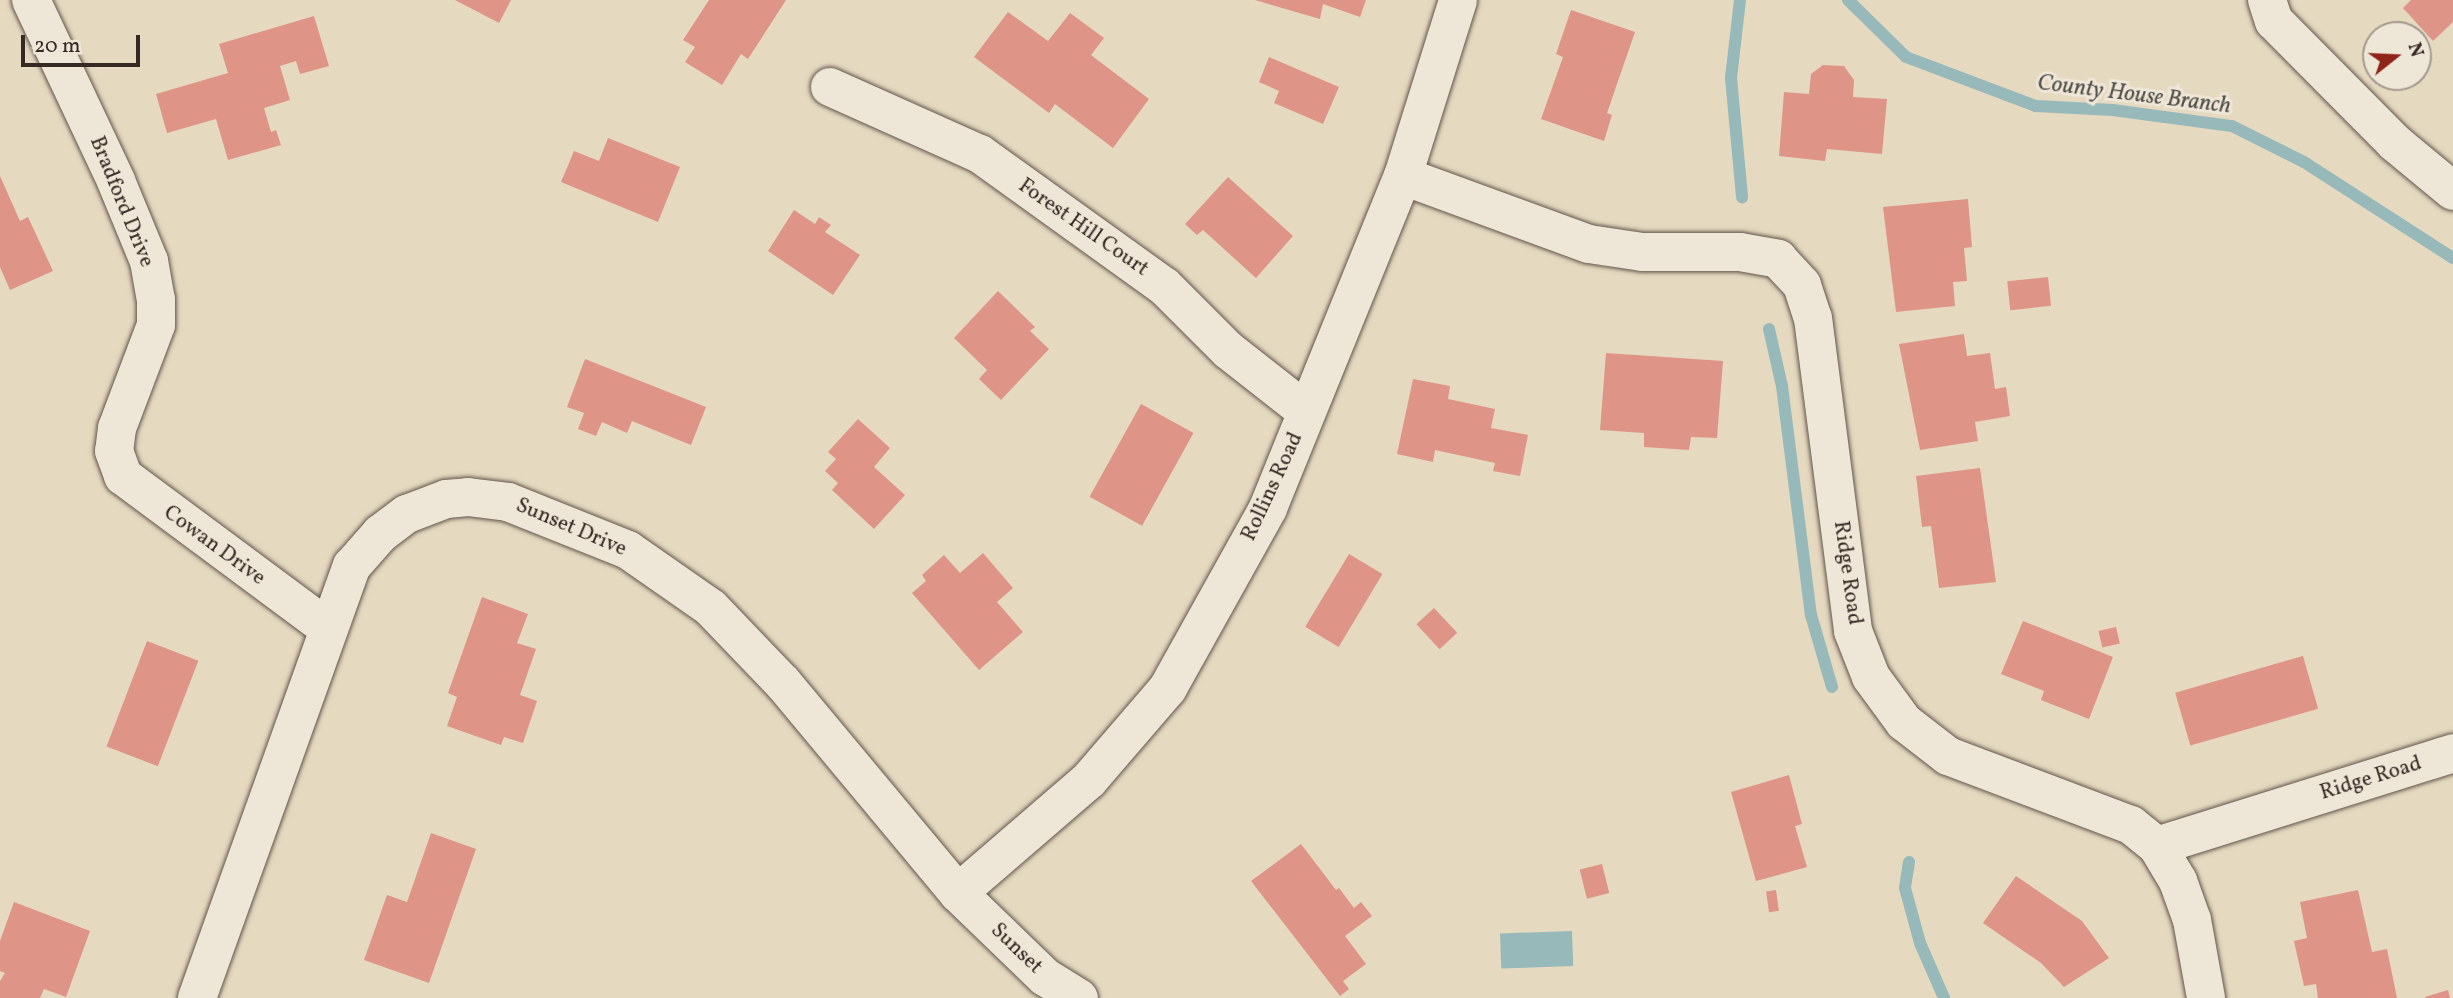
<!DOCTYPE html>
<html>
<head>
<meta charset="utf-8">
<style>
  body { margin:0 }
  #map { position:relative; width:2453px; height:998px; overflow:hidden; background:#e5d9c0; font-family:Vollkorn,serif }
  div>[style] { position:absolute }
  .water>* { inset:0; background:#97b9b9; transform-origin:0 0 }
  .stream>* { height:12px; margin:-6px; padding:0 6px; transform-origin:6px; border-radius:6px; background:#97b9b9 }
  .building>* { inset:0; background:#de9587; transform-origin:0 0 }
  .roads { filter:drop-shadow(0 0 2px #61554a) drop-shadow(0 0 2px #61554a) }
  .street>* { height:38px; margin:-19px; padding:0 19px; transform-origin:19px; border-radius:19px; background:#eee6d6 }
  span { translate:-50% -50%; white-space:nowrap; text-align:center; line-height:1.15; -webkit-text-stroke:6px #eee6d6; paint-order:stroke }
  .street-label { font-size:21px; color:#352923 }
  .water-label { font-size:23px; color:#4e4d48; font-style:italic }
  .north { position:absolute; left:2362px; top:21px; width:70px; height:70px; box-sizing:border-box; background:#eee6d6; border:2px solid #a49a8e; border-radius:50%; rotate:72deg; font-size:19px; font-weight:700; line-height:28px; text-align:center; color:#352923 }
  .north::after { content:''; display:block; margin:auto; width:24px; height:32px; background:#8f2418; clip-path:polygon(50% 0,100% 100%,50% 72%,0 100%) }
  .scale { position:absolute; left:21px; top:35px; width:119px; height:32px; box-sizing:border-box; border:4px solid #352923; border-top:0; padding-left:9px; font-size:21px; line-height:24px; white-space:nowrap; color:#352923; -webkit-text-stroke:5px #eee6d6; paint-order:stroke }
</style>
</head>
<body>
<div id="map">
  <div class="water">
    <i style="left:1572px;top:931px;width:35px;height:72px;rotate:88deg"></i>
  </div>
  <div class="stream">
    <i style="left:1740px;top:0;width:79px;rotate:96.6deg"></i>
    <i style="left:1731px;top:78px;width:120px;rotate:84.7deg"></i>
    <i style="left:1848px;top:0;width:81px;rotate:44.5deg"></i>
    <i style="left:1906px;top:57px;width:139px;rotate:20.7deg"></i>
    <i style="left:2036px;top:106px;width:77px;rotate:3deg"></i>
    <i style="left:2113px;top:110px;width:120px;rotate:7.7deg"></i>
    <i style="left:2232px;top:126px;width:80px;rotate:26.6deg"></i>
    <i style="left:2304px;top:162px;width:177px;rotate:32.8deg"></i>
    <i style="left:1769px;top:329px;width:58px;rotate:77.2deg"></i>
    <i style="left:1782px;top:386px;width:231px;rotate:82.8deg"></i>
    <i style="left:1811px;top:615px;width:75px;rotate:73.7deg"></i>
    <i style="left:1909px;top:862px;width:26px;rotate:99deg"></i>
    <i style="left:1905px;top:888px;width:57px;rotate:74.7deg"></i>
    <i style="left:1920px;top:943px;width:60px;rotate:66.4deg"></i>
  </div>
  <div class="building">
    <i style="clip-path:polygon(455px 0,511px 0,499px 23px)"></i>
    <i style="clip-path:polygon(709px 0,786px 0,748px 59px,741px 54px,722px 85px,685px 62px,695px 47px,683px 40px)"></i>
    <i style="clip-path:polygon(1255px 0,1366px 0,1360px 17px,1323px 4px,1320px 19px)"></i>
    <i style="clip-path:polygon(2411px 0,2453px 0,2453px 22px,2433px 41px,2403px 8px)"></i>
    <i style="clip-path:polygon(1571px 10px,1635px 32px,1607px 113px,1612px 115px,1604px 141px,1541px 119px,1563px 57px,1556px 54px)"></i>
    <i style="clip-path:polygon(1008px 12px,1048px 41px,1070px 13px,1104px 38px,1091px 55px,1149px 99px,1113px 148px,1055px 104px,1049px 113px,974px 57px)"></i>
    <i style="clip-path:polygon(314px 16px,329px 66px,300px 74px,296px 61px,280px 66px,290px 100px,264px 108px,271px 132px,276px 130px,281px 145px,228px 160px,216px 119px,167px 133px,156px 94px,228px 73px,219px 44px)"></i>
    <i style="clip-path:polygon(1269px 57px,1339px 87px,1323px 124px,1274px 103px,1279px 91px,1259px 82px)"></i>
    <i style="clip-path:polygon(1823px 65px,1844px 66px,1854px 80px,1853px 97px,1887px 99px,1882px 154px,1827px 149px,1825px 161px,1779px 156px,1784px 92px,1809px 94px,1811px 74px)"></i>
    <i style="clip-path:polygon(608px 138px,680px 167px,658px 222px,561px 182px,574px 151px,599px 161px)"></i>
    <i style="clip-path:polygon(0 176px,20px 221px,28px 217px,53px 271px,10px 290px,0 267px)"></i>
    <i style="clip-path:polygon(1228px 177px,1293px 236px,1256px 278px,1203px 230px,1197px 235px,1185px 224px)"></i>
    <i style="clip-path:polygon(1968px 199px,1972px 247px,1964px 248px,1967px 281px,1953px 282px,1955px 306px,1896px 312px,1883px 207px)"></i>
    <i style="clip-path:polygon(794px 210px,815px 224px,819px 217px,831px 225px,825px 232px,860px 255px,833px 295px,768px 251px)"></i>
    <i style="left:2048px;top:277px;width:29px;height:41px;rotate:84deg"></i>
    <i style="clip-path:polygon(998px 291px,1035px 327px,1030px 331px,1049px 349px,1001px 400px,979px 379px,987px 370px,954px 338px)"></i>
    <i style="clip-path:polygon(1964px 334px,1967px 356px,1990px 353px,1995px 389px,2006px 387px,2010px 416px,1975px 422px,1978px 441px,1920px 450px,1899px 344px)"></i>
    <i style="clip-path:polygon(1606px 353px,1723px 361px,1717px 438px,1691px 437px,1689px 450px,1644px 447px,1644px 433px,1600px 430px)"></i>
    <i style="clip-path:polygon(585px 359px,706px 407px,691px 445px,632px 421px,627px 433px,602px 422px,596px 436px,578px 429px,584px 413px,567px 407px)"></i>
    <i style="clip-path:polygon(1413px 379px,1450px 386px,1448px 399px,1495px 409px,1491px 428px,1528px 435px,1520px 476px,1493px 471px,1495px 463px,1435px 450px,1433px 462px,1397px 454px)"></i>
    <i style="left:1141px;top:404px;width:60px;height:106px;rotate:29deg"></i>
    <i style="clip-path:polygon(858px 419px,890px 448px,874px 467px,905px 495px,874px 529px,832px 490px,838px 483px,825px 471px,836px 459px,828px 452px)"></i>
    <i style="clip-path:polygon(1980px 468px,1996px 582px,1939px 588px,1931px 526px,1922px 527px,1916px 476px)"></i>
    <i style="clip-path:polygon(983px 553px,1013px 588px,997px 602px,1023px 632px,979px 670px,912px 593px,926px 581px,922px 575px,944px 555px,960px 573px)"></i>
    <i style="left:1349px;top:554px;width:39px;height:85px;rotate:31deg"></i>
    <i style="clip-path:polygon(482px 597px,528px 614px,517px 643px,536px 649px,520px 695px,537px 701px,523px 743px,504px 737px,501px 745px,447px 726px,457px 697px,448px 693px)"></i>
    <i style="left:1434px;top:608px;width:34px;height:24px;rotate:47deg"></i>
    <i style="clip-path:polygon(2023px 621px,2113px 657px,2089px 719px,2041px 700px,2044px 691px,2001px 674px)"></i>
    <i style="left:2116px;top:627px;width:17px;height:18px;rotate:77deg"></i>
    <i style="left:147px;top:641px;width:55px;height:113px;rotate:21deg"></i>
    <i style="left:2303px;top:656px;width:55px;height:133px;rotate:74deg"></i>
    <i style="clip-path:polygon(1789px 775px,1802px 824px,1795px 826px,1807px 867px,1756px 881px,1731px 792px)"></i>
    <i style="clip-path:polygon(431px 833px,476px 849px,429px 983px,364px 960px,387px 895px,407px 902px)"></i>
    <i style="clip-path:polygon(1301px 844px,1336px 890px,1339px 888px,1354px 908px,1361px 902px,1372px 916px,1345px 936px,1366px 964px,1343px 981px,1349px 989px,1340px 996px,1251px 881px)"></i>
    <i style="left:1602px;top:864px;width:30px;height:23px;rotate:76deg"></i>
    <i style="clip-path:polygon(2016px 876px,2082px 921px,2109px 958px,2064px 987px,2041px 963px,1983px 923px)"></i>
    <i style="left:1776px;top:890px;width:21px;height:10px;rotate:82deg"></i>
    <i style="clip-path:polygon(2358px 890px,2372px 952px,2387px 949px,2397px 998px,2318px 998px,2316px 984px,2304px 986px,2294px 941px,2307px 938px,2300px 902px)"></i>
    <i style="clip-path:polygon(14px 902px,90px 931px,66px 997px,44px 989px,40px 998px,0 998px,0 981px,5px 973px,0 971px,0 941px)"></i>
    <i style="clip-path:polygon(2448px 990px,2450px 998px,2425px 998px,2425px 997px)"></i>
  </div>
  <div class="roads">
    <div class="street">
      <i style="left:31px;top:0;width:200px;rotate:64.8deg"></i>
      <i style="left:116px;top:181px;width:87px;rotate:67.6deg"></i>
      <i style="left:149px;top:261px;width:39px;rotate:80deg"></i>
      <i style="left:156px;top:299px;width:26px;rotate:90deg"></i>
      <i style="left:156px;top:325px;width:110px;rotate:110.7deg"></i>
      <i style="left:117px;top:428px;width:23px;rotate:97deg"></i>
      <i style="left:114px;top:451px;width:27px;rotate:70deg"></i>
      <i style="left:123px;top:476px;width:255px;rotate:36.6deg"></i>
      <i style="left:2267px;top:0;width:22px;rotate:72deg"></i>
      <i style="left:2274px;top:21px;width:172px;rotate:45.2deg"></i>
      <i style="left:2395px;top:143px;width:75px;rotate:39.6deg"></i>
      <i style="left:830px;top:87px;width:164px;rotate:24.1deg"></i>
      <i style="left:980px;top:154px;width:226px;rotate:35.7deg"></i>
      <i style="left:1164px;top:286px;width:91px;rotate:45deg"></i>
      <i style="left:1228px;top:350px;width:100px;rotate:38.1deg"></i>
      <i style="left:1403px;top:176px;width:198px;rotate:20.1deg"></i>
      <i style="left:1589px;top:244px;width:54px;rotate:8.6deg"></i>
      <i style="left:1642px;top:252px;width:98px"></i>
      <i style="left:1740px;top:252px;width:39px;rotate:10deg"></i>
      <i style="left:1778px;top:259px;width:35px;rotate:47deg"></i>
      <i style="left:1802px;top:285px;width:35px;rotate:72deg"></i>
      <i style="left:1813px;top:318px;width:316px;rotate:82.7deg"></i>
      <i style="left:1853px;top:631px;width:49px;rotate:68.6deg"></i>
      <i style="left:1871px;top:677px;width:56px;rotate:53.7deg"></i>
      <i style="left:1904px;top:722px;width:56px;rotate:37.7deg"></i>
      <i style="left:1948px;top:756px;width:196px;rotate:20.7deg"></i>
      <i style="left:2131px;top:825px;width:33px;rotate:39deg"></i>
      <i style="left:2157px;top:846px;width:41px;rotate:59deg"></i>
      <i style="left:2178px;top:881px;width:41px;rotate:70.3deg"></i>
      <i style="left:2192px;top:920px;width:79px;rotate:79.8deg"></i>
      <i style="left:2157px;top:846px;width:310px;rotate:-17.4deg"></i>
      <i style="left:958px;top:893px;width:173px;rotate:-40.8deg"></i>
      <i style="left:1089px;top:780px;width:121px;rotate:-49.3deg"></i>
      <i style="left:1168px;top:688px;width:206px;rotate:-60.9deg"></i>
      <i style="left:1268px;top:508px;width:358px;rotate:-67.9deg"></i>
      <i style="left:1403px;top:176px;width:184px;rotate:-72.6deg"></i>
      <i style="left:197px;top:998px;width:459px;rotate:-70.3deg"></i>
      <i style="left:352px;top:566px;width:43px;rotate:-48.8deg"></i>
      <i style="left:380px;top:534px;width:34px;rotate:-37deg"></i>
      <i style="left:407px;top:514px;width:42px;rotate:-21deg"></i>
      <i style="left:446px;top:499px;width:22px;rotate:-5deg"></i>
      <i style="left:468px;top:497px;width:40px;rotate:7.1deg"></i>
      <i style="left:508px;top:502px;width:129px;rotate:21.8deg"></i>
      <i style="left:628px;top:550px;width:101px;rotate:34.9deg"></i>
      <i style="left:711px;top:608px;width:104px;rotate:46.2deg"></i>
      <i style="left:783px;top:683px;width:273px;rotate:50.2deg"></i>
      <i style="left:958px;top:893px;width:121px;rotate:44deg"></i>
      <i style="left:1045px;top:977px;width:40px;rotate:32deg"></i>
    </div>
  </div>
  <div class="street-label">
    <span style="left:121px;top:202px;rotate:68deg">Bradford Drive</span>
    <span style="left:1083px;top:228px;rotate:35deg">Forest Hill Court</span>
    <span style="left:1273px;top:487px;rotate:-65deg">Rollins Road</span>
    <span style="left:571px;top:528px;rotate:23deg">Sunset Drive</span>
    <span style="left:214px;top:546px;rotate:36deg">Cowan Drive</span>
    <span style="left:1847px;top:573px;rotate:82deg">Ridge Road</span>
    <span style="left:2371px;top:779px;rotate:-17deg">Ridge Road</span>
    <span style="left:1016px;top:949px;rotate:44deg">Sunset</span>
  </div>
  <div class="water-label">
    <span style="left:2134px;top:95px;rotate:7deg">County House Branch</span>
  </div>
  <div class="north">N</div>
  <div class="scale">20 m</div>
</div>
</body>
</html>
